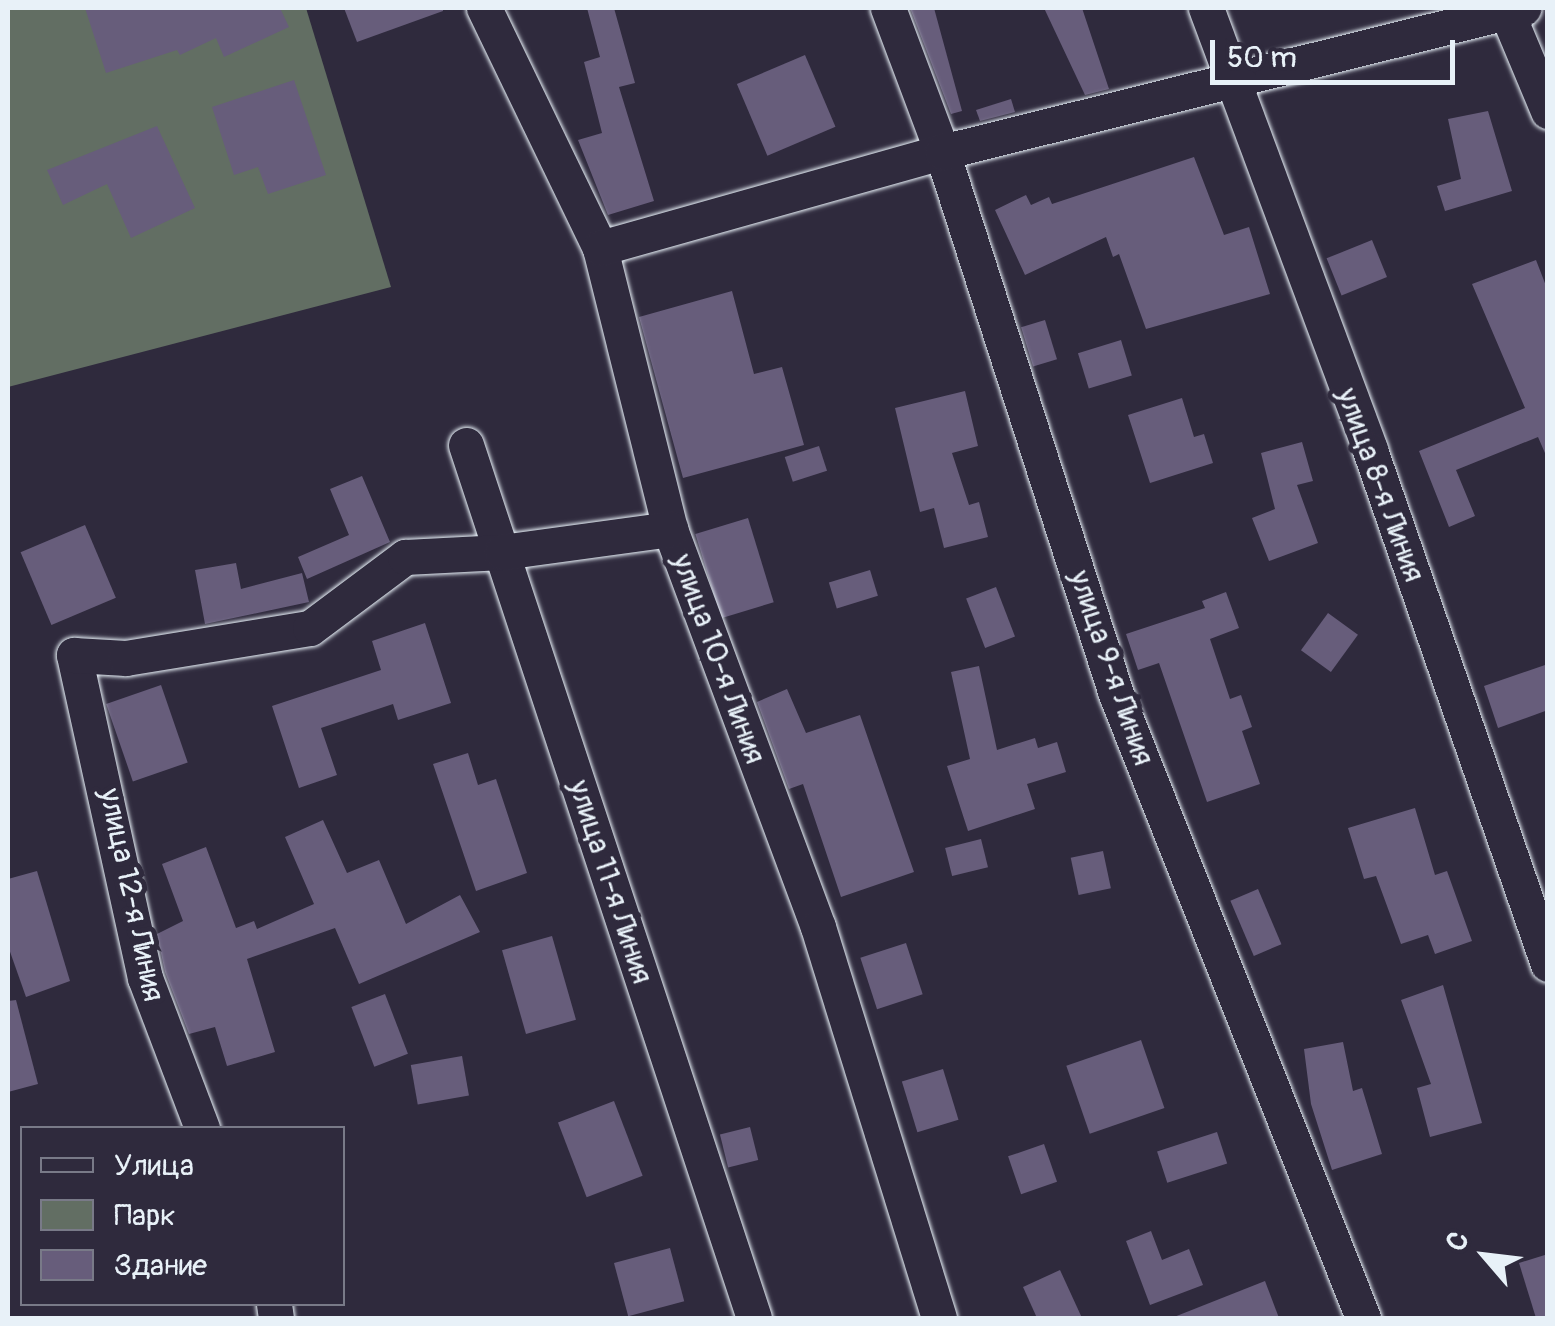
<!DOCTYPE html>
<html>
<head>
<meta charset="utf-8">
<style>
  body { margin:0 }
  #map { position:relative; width:1555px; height:1326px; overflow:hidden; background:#2f2a3d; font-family:Pangolin,sans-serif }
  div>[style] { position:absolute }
  .green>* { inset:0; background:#626e63 }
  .building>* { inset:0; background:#675d7b; transform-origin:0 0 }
  .roads { filter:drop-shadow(0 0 2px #e8f1f8) drop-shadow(0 0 2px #e8f1f8) }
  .minor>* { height:35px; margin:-17.5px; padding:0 17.5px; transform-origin:17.5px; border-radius:17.5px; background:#2f2a3d }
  span { translate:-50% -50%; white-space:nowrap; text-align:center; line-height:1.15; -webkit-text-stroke:10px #2f2a3d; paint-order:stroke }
  .street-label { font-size:30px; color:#e8f1f8 }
  .frame { position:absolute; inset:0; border:10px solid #e8f1f8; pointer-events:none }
  .legend { position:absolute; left:20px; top:1126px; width:325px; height:180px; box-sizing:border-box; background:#2f2a3d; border:2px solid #797a88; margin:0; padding:12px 18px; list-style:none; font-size:30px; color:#e8f1f8 }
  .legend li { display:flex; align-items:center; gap:20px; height:50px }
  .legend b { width:50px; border:2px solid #797a88 }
  .north { position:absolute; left:1435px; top:1206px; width:100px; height:100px; -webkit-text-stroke:8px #2f2a3d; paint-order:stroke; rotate:298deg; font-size:28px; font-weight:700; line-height:40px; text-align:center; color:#e8f1f8 }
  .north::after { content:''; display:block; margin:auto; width:35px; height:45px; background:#e8f1f8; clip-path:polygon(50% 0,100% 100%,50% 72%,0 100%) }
  .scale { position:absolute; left:1210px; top:40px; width:245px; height:45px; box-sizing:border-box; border:5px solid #e8f1f8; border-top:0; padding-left:12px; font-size:30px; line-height:35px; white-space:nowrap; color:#e8f1f8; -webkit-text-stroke:8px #2f2a3d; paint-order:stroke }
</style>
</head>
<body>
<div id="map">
  <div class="green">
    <i style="clip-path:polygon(8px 8px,306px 8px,391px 287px,8px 387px)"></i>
  </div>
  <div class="building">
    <i style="clip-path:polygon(85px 8px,280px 8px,289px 27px,224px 57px,216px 38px,180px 55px,177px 50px,106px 73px)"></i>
    <i style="clip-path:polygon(344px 8px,443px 8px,443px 11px,357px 42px)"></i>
    <i style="clip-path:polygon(587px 8px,614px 8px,635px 83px,619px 87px,654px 201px,608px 215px,578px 140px,602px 133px,584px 62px,600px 57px)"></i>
    <i style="clip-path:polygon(910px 8px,934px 8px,962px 111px,951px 114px)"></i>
    <i style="clip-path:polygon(1044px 8px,1082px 8px,1109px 89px,1085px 95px)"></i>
    <i style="left:805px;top:55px;width:78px;height:74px;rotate:67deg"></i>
    <i style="clip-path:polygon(294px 80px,326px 175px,268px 194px,258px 167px,234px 175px,212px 107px)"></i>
    <i style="clip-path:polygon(1011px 99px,1015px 112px,980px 121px,976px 110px)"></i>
    <i style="clip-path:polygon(1488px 111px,1512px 191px,1445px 211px,1437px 186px,1461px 179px,1448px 119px)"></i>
    <i style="clip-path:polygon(157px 126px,195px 208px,131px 238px,107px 184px,63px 205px,47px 170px)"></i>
    <i style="clip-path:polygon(1194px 157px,1224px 235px,1249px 227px,1270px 294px,1146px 329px,1119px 254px,1113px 257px,1106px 237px,1025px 275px,995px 210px,1026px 195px,1031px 205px,1049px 197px,1052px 204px)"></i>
    <i style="left:1372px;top:240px;width:40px;height:49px;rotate:68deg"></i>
    <i style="clip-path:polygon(1536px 260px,1548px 291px,1548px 460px,1538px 437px,1456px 470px,1475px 516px,1449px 527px,1419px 451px,1525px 408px,1472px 284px)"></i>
    <i style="clip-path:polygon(732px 291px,754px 374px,782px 367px,804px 445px,683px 478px,639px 317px)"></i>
    <i style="left:1045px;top:320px;width:41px;height:25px;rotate:73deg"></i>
    <i style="left:1121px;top:340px;width:37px;height:45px;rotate:73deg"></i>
    <i style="clip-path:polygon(965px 391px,978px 446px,952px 453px,969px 505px,979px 502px,988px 537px,944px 548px,934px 508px,920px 512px,895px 408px)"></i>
    <i style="clip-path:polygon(1182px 398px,1194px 437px,1204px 434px,1213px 463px,1150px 483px,1128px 415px)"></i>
    <i style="clip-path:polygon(1302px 442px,1313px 481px,1297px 485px,1318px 543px,1269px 561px,1252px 518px,1275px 509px,1261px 453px)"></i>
    <i style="left:819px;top:446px;width:26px;height:36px;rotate:72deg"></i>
    <i style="clip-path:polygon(362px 476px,390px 542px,307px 579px,298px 557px,349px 535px,330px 489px)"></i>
    <i style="left:748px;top:518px;width:88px;height:55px;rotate:73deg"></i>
    <i style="left:85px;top:525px;width:79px;height:70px;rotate:67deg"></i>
    <i style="clip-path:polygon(236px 563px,241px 589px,302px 573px,309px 602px,205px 624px,195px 570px)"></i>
    <i style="left:870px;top:570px;width:27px;height:43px;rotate:73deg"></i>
    <i style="left:996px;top:587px;width:53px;height:32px;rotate:69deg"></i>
    <i style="clip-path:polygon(1226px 592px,1239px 628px,1210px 639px,1230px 699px,1241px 695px,1252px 727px,1242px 731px,1260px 784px,1207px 802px,1159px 663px,1138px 670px,1126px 634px,1205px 608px,1202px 601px)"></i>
    <i style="left:1328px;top:613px;width:37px;height:46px;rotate:36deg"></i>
    <i style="clip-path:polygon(425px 623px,451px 703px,398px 720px,393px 704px,321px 728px,337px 775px,299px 788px,272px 706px,381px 670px,372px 641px)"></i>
    <i style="clip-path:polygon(1548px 664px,1548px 710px,1498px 728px,1484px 686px)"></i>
    <i style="clip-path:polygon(979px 666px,997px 750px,1035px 738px,1038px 748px,1057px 742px,1066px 772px,1027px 784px,1035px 809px,968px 831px,947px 766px,970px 759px,951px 672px)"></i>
    <i style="left:161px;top:685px;width:82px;height:58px;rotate:71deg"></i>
    <i style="clip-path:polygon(787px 689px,806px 733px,860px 715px,914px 872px,841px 897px,803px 784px,789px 789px,757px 702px)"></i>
    <i style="clip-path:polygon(468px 753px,478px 785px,496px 779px,527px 873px,476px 891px,433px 764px)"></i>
    <i style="clip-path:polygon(1415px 808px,1435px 875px,1447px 871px,1472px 941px,1435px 954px,1428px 935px,1401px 944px,1376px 876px,1364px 879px,1348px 828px)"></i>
    <i style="clip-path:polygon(323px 820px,347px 873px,379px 860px,406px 924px,460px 895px,480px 932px,359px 984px,335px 928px,247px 959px,275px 1052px,227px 1066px,215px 1027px,189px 1034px,165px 972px,157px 934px,183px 921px,162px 864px,206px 847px,236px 928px,254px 921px,257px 929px,314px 904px,285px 837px)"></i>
    <i style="left:981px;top:839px;width:29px;height:37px;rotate:76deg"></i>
    <i style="left:1103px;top:851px;width:38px;height:33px;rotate:78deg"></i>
    <i style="clip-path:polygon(37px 871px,70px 981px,26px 997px,8px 946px,8px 879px)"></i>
    <i style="left:1258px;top:889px;width:60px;height:30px;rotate:67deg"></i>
    <i style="left:552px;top:936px;width:87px;height:52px;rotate:74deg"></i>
    <i style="left:906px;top:943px;width:54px;height:48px;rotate:72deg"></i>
    <i style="clip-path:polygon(1443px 985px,1482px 1123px,1430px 1137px,1417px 1088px,1431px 1084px,1401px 1000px)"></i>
    <i style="left:385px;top:994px;width:64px;height:36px;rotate:69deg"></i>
    <i style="clip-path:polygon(16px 1000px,38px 1084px,8px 1092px,8px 1001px)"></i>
    <i style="left:1141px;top:1040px;width:72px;height:79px;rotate:71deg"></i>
    <i style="clip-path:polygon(1343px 1042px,1353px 1091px,1362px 1088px,1382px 1154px,1332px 1170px,1311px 1104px,1304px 1049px)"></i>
    <i style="left:462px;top:1056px;width:40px;height:52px;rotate:80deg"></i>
    <i style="left:943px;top:1069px;width:53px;height:43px;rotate:73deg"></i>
    <i style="left:614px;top:1101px;width:80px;height:60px;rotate:69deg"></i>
    <i style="left:750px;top:1127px;width:34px;height:31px;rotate:76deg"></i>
    <i style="left:1217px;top:1132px;width:33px;height:63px;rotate:72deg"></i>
    <i style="left:1044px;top:1144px;width:40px;height:38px;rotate:71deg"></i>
    <i style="clip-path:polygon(1151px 1231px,1162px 1260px,1189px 1249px,1203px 1285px,1150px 1305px,1126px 1241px)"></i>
    <i style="left:670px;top:1248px;width:55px;height:58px;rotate:75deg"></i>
    <i style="clip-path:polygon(1548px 1254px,1548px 1318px,1536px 1318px,1519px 1263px)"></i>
    <i style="clip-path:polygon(1060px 1270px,1082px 1318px,1037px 1318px,1023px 1287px)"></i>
    <i style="clip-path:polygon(1265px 1281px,1279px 1318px,1174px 1318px,1174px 1317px)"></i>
  </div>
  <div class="roads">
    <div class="minor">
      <i style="left:484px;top:8px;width:267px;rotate:64.2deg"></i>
      <i style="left:600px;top:248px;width:290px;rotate:76deg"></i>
      <i style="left:670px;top:529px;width:425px;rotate:69.6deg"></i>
      <i style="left:818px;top:927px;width:409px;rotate:72.8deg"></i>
      <i style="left:888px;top:8px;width:154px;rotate:69.4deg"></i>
      <i style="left:942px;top:152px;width:569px;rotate:72.2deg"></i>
      <i style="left:1116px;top:694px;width:671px;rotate:68.4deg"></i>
      <i style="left:1206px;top:8px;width:471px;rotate:69.6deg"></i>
      <i style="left:1370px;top:450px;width:544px;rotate:70.9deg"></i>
      <i style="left:1505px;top:8px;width:112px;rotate:67.3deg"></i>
      <i style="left:600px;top:248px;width:355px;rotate:-15.7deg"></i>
      <i style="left:942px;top:152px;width:599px;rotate:-13.92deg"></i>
      <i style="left:466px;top:445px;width:919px;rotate:71.74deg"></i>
      <i style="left:202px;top:1128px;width:160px;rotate:-110.8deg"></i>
      <i style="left:145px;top:978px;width:331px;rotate:-102.4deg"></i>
      <i style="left:74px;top:655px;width:52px;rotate:3.3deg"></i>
      <i style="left:126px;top:658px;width:186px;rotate:-9.3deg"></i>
      <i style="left:310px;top:628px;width:119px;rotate:-36.8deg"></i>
      <i style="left:405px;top:557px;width:97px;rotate:-3deg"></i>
      <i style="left:502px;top:552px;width:170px;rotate:-7.8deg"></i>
      <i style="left:274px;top:1304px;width:14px;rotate:82deg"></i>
    </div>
  </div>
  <div class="street-label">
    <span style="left:1380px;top:485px;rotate:70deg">улица 8-я Линия</span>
    <span style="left:718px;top:659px;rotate:70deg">улица 10-я Линия</span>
    <span style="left:1111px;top:668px;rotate:71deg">улица 9-я Линия</span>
    <span style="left:610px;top:882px;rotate:72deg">улица 11-я Линия</span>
    <span style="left:131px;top:895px;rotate:78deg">улица 12-я Линия</span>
  </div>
  <div class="frame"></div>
  <ul class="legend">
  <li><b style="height:12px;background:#2f2a3d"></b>Улица</li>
  <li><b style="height:28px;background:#626e63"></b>Парк</li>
  <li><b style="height:28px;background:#675d7b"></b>Здание</li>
  </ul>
  <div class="north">С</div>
  <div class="scale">50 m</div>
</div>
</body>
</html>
